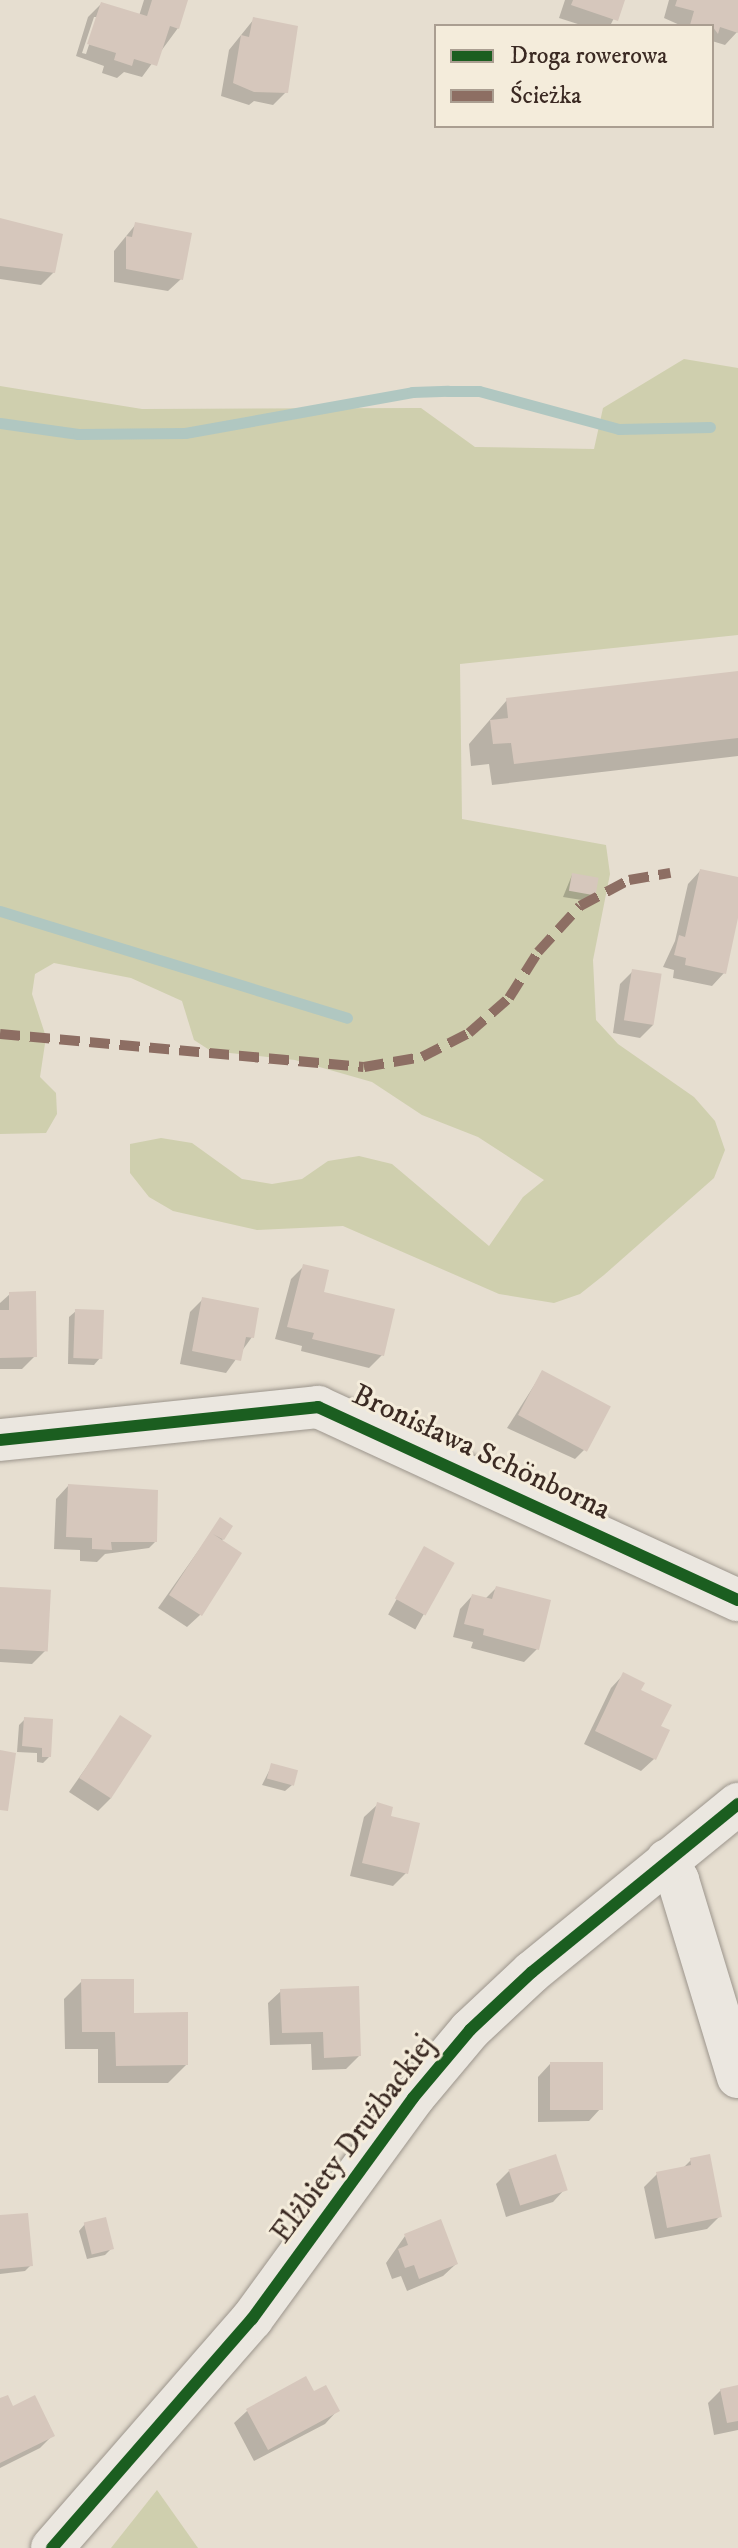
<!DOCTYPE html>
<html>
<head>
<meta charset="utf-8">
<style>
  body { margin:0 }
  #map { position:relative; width:738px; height:2548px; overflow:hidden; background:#e6ded0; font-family:"IM FELL DW Pica",serif }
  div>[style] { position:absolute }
  .green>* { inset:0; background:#cfcfae }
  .shadow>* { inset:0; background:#0003; transform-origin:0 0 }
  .stream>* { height:11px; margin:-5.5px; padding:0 5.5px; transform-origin:5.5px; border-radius:5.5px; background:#b0c7c1 }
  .building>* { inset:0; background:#d6c7bc; transform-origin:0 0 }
  .roads { filter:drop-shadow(0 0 2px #9c958c) drop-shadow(0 0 2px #9c958c) }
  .minor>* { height:42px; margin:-21px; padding:0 21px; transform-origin:21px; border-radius:21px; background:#ebe7e0 }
  .quiet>* { height:10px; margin-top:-5px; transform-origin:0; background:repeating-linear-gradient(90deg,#8d6e63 0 20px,transparent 0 30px) }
  .cycleway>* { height:12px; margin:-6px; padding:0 6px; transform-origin:6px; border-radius:6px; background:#1b5e20 }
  span { translate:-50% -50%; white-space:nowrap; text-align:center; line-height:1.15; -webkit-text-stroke:6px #f4ecdb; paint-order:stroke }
  .street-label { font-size:30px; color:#3b2a23 }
  .legend { position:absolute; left:434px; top:24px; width:280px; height:104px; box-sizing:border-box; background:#f4ecdb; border:2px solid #aa9e91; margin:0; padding:10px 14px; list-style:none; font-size:24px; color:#3b2a23 }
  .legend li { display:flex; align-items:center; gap:16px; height:40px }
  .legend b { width:40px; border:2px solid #aa9e91 }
</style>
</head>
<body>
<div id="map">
  <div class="green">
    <i style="clip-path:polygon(684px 359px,738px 368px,738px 635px,460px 664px,462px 819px,606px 845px,610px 874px,593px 960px,596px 1020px,618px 1044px,694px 1097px,715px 1121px,725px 1150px,714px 1178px,604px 1275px,580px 1294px,554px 1303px,499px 1294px,343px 1226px,257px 1230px,173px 1211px,149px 1197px,130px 1173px,130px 1144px,161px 1138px,192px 1143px,242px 1179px,272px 1184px,302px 1179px,328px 1161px,359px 1156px,392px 1164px,489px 1246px,523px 1197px,544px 1180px,478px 1137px,422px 1115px,372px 1082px,295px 1060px,211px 1051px,194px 1040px,182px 1001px,131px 978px,54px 963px,35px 974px,32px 994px,46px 1037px,40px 1077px,56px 1093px,57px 1114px,46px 1133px,0 1134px,0 386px,142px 409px,421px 408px,475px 447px,594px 449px,603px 408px)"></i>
    <i style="clip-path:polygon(157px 2490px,198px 2548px,111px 2548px)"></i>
  </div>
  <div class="shadow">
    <i style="clip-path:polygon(evenodd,144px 0,186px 0,178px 28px,142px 77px,124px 72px,117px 78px,102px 73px,104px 66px,76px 56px,88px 17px,101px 4px,139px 16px,144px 0,94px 17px,98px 17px,86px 54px,82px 53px,94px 17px)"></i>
    <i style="clip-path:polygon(565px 0,623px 0,610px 26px,584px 26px,559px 18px)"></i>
    <i style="clip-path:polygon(669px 0,738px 0,738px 31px,725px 45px,712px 41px,712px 26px,682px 26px,664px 18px)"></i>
    <i style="clip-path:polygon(254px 19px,286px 92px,273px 105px,254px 101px,249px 105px,221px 96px,229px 50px)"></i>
    <i style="clip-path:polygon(0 221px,54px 272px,41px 285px,0 279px)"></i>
    <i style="clip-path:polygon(136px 224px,181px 279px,168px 291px,114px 282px,114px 251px)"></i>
    <i style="clip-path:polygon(738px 673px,738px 756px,492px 785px,489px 764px,471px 766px,469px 744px,507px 700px)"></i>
    <i style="clip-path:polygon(700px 871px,738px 879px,738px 909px,724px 973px,712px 986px,673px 978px,674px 970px,663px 967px,675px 941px,688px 884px)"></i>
    <i style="clip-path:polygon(572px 875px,594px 895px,588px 901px,563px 897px)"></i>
    <i style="clip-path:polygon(633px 971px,653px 1025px,640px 1038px,613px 1033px,620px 984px)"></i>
    <i style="clip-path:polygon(304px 1266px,321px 1294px,382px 1355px,369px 1368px,301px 1351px,302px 1346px,275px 1339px,291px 1279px)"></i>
    <i style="clip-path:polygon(10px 1294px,35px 1356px,22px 1369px,0 1369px,0 1303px)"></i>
    <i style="clip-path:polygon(203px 1299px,252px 1337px,226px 1373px,180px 1364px,190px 1312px)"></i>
    <i style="clip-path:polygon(76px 1311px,100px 1358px,94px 1365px,68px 1364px,69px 1317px)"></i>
    <i style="clip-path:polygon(542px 1373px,588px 1446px,575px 1459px,507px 1428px)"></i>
    <i style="clip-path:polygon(68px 1486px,155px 1542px,149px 1548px,105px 1554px,97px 1562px,80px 1561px,80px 1550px,54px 1549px,56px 1499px)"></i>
    <i style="clip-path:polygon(220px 1520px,223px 1538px,200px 1615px,187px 1627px,158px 1608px)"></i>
    <i style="left:425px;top:1548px;width:31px;height:76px;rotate:29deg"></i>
    <i style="clip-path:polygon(496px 1588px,537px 1649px,524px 1662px,471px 1648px,473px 1642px,453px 1637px,460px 1609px,472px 1596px,485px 1599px)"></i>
    <i style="clip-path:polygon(0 1589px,45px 1651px,32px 1664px,0 1662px)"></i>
    <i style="clip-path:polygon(623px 1675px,659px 1727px,654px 1759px,641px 1771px,584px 1744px,611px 1688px)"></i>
    <i style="clip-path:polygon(121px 1718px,111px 1798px,98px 1811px,69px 1792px)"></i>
    <i style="clip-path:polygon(25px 1719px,49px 1757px,43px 1763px,37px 1762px,37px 1753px,17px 1752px,19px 1725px)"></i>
    <i style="clip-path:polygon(272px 1765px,292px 1785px,285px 1791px,262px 1785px)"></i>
    <i style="clip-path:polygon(377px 1805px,388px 1818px,406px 1873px,393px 1886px,350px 1876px,364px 1817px)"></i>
    <i style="clip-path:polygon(82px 1981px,132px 2015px,186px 2065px,168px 2083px,98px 2083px,98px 2049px,65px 2049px,64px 1999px)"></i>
    <i style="clip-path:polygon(281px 1991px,359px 2056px,346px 2069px,312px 2070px,311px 2044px,270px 2045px,268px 2003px)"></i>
    <i style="clip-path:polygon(550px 2064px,601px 2108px,589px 2121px,538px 2122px,538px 2077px)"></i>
    <i style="clip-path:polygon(691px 2160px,720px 2216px,707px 2229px,655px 2239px,644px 2187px,657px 2174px,682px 2169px)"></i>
    <i style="clip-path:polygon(509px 2171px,565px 2189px,553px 2202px,506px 2217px,496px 2184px)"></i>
    <i style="clip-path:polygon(0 2217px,31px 2265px,25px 2271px,0 2274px)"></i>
    <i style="clip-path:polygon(85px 2224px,111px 2249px,105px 2255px,87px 2259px,79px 2231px)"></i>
    <i style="clip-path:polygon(405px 2236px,456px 2264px,443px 2276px,407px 2291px,401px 2276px,392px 2279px,386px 2263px)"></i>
    <i style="clip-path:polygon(305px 2379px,314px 2394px,337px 2411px,325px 2424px,254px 2461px,234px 2423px,247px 2411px)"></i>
    <i style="clip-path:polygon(738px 2387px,738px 2430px,714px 2435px,708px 2403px,721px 2390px)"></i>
    <i style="clip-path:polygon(0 2401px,53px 2435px,40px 2448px,0 2468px)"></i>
  </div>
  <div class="stream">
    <i style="left:0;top:423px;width:79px;rotate:8deg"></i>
    <i style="left:78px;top:434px;width:107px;rotate:-0.5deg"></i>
    <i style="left:185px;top:433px;width:231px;rotate:-10.2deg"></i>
    <i style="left:412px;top:392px;width:36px;rotate:-2deg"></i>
    <i style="left:448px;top:391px;width:31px"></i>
    <i style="left:479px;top:391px;width:145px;rotate:15.2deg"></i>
    <i style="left:619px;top:429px;width:91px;rotate:-1.3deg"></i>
    <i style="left:0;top:911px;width:363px;rotate:17.1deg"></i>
  </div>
  <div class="building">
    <i style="clip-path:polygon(152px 0,188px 0,179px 29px,170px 26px,157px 66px,134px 59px,132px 66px,114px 60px,116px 53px,87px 44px,101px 2px,147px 16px)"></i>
    <i style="clip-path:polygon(573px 0,625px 0,618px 21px,571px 5px)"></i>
    <i style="clip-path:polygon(677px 0,738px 0,738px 33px,720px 27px,718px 34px,712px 26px,690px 25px,694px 11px,675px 6px)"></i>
    <i style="clip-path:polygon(253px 17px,298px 26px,288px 93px,254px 92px,233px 83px,241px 35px,249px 37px)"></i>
    <i style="clip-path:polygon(0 218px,63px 234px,55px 273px,0 266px)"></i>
    <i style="clip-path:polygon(135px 222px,192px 233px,183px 280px,126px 269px,126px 236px,132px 237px)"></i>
    <i style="clip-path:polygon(738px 671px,738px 738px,514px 764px,511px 743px,493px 744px,490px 720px,508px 718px,506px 698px)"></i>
    <i style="clip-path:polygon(700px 869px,738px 877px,738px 918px,726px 974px,685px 965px,686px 958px,674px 955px,679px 935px,685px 937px)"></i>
    <i style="left:572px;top:873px;width:27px;height:18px;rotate:10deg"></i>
    <i style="left:632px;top:969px;width:30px;height:52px;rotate:9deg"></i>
    <i style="clip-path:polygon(303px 1264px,329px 1270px,324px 1292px,395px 1309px,384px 1356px,312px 1339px,314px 1333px,287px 1327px)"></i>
    <i style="clip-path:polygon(36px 1291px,37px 1357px,0 1358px,0 1310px,9px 1310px,9px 1292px)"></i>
    <i style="clip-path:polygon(202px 1297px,259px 1308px,254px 1338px,246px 1337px,241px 1361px,192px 1351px)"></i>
    <i style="left:75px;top:1309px;width:29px;height:49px;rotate:2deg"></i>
    <i style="left:542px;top:1370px;width:78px;height:51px;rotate:28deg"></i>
    <i style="clip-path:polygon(68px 1484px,158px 1490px,157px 1542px,111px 1542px,112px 1550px,92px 1549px,92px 1538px,66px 1537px)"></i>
    <i style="clip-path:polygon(220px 1517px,233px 1526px,224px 1540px,213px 1534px,242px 1553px,202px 1616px,169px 1595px)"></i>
    <i style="left:424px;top:1546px;width:35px;height:60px;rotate:29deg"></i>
    <i style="clip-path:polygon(496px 1586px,551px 1600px,539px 1650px,483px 1635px,484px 1629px,464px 1624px,472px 1594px,492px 1599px)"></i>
    <i style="left:0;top:1587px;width:51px;height:62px;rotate:3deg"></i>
    <i style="clip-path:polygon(623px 1672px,645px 1683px,641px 1690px,672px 1705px,661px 1726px,670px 1730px,656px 1760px,595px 1731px)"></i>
    <i style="left:120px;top:1715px;width:38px;height:75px;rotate:33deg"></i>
    <i style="clip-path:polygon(24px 1717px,53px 1719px,51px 1757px,42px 1757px,42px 1748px,22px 1746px)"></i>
    <i style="clip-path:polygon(0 1750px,16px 1753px,8px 1811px,0 1810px)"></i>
    <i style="left:271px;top:1763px;width:28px;height:16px;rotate:15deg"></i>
    <i style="clip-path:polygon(377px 1802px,393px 1807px,391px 1816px,420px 1823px,408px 1874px,362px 1863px)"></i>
    <i style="clip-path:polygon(81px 1979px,134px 1979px,134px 2013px,188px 2012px,188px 2065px,116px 2066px,115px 2032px,82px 2032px)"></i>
    <i style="clip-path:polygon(359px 1986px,361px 2056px,324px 2058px,323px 2032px,282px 2033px,280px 1989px)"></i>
    <i style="left:550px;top:2062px;width:53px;height:48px"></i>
    <i style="left:556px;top:2154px;width:38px;height:50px;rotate:72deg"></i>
    <i style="clip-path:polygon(710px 2154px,722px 2217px,667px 2228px,656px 2172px,691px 2165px,690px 2158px)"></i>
    <i style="clip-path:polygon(28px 2213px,33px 2266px,0 2269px,0 2215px)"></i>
    <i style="left:106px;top:2217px;width:33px;height:23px;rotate:76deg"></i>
    <i style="clip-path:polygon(441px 2219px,458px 2264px,419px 2279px,414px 2265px,405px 2268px,398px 2249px,408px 2245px,404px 2234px)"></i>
    <i style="clip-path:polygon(306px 2376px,314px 2391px,326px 2385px,340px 2411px,268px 2450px,246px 2409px)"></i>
    <i style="clip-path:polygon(738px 2385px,738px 2421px,727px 2423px,720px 2389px)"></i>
    <i style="clip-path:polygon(8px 2395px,13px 2406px,35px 2395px,55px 2436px,0 2463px,0 2398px)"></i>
  </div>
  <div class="roads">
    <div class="minor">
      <i style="left:0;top:1440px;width:320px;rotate:-5.9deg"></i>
      <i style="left:318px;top:1407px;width:462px;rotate:24.7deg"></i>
      <i style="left:667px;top:1860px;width:23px;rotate:61deg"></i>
      <i style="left:678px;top:1880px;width:206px;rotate:73.1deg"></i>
      <i style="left:52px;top:2548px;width:304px;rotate:-48.9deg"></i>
      <i style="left:252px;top:2319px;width:273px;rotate:-53.9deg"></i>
      <i style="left:413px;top:2098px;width:89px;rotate:-50deg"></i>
      <i style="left:470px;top:2030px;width:85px;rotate:-43.1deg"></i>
      <i style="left:532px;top:1972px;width:266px;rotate:-39.2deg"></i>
    </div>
  </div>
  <div class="quiet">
    <i style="left:0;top:1034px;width:365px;rotate:5.2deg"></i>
    <i style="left:364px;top:1067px;width:59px;rotate:-9.8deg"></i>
    <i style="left:422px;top:1057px;width:53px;rotate:-27.1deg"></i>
    <i style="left:469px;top:1033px;width:53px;rotate:-41.2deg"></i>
    <i style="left:509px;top:998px;width:54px;rotate:-57.8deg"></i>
    <i style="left:538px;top:952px;width:62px;rotate:-47.6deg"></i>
    <i style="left:580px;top:906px;width:55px;rotate:-28deg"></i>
    <i style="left:629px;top:880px;width:42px;rotate:-9.7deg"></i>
  </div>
  <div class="cycleway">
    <i style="left:0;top:1440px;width:320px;rotate:-5.9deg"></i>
    <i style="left:318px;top:1407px;width:462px;rotate:24.7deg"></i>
    <i style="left:52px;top:2548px;width:304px;rotate:-48.9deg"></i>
    <i style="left:252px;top:2319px;width:273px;rotate:-53.9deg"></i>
    <i style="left:413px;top:2098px;width:89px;rotate:-50deg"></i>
    <i style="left:470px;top:2030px;width:85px;rotate:-43.1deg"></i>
    <i style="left:532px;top:1972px;width:266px;rotate:-39.2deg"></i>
  </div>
  <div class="street-label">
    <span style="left:481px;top:1453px;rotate:25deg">Bronisława Schönborna</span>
    <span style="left:354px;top:2140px;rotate:-53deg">Elżbiety Drużbackiej</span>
  </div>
  <ul class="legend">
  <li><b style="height:10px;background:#1b5e20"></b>Droga rowerowa</li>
  <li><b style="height:10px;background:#8d6e63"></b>Ścieżka</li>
  </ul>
</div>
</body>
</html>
